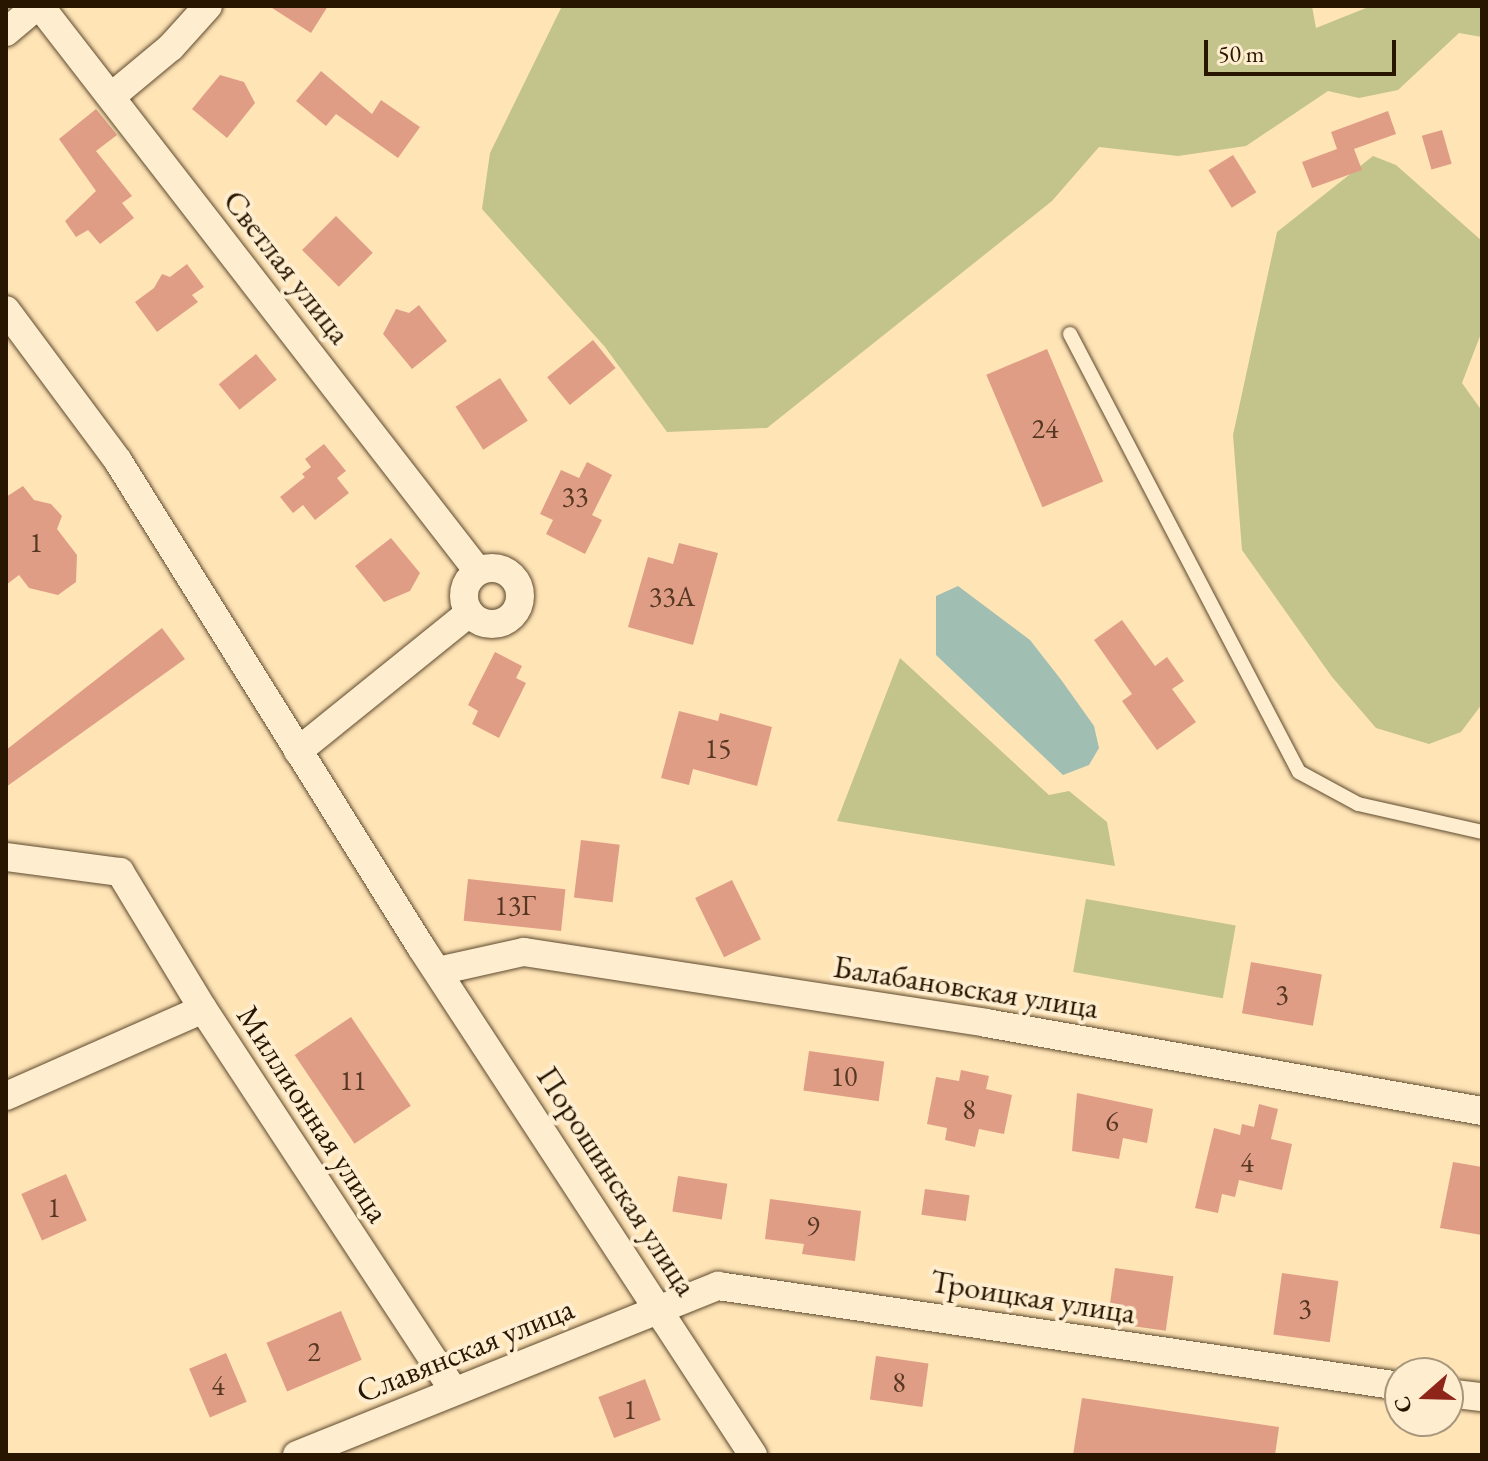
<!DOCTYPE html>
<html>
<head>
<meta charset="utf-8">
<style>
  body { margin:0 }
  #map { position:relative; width:1488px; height:1461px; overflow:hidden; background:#ffe4b6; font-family:"EB Garamond",serif }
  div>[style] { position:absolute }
  .green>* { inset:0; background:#c3c38c; transform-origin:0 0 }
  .water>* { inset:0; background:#a0beb2 }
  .building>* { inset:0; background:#e09d86; transform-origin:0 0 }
  .roads { filter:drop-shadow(0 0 2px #5e4a2e) drop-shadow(0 0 2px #5e4a2e) }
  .service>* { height:14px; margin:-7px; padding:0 7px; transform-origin:7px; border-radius:7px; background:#ffedd0 }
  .minor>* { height:28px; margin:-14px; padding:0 14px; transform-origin:14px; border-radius:14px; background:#ffedd0 }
  .minor>.ring { margin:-14px; padding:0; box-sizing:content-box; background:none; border:28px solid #ffedd0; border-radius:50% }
  span { translate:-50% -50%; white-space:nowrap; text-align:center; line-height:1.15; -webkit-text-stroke:8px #ffedd0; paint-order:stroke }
  .number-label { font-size:28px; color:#563822 }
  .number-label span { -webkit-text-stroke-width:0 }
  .street-label { font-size:32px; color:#281600 }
  .frame { position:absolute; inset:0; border:8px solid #281600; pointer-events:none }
  .north { position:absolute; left:1384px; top:1357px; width:80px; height:80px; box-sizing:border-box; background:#ffedd0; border:2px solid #a9977d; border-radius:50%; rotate:250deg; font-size:22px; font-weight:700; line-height:32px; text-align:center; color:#281600 }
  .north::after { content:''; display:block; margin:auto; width:28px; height:36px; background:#8f2418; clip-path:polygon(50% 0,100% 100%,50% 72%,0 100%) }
  .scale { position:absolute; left:1204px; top:40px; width:192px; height:36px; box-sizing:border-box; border:4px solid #281600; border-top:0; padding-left:10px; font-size:24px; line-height:28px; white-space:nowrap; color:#281600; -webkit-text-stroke:6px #ffedd0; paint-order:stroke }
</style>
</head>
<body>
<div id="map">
  <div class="green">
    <i style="clip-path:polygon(562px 6px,1312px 6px,1316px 28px,1371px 6px,1482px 6px,1482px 37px,1459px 33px,1398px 90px,1359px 98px,1328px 91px,1246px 146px,1178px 156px,1099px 147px,1052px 201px,767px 428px,667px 432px,605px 347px,482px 209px,490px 153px)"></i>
    <i style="clip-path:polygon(1373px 156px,1396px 165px,1482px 241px,1482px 331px,1462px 383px,1482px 411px,1482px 704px,1461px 732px,1429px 744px,1376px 728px,1332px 677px,1242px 550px,1233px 435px,1277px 232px)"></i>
    <i style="clip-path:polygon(900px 658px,1049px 795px,1069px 791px,1107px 822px,1115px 866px,837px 821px)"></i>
    <i style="left:1086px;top:899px;width:152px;height:74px;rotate:10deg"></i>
  </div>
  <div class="water">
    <i style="clip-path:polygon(958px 586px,1030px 640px,1062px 681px,1094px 726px,1099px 748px,1089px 765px,1063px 775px,936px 655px,936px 596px)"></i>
  </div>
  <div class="building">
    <i style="clip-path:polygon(269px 6px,328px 6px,311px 33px)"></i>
    <i style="clip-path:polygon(321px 71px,372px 114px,381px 100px,420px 127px,398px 158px,336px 114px,326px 126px,296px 101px)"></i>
    <i style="clip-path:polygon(220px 75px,244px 82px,255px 103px,227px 138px,192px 109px)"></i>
    <i style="clip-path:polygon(96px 109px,117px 135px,96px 151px,132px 196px,122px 203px,134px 218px,100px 244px,88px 230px,76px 237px,65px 221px,96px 191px,59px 139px)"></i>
    <i style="clip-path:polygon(1388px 111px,1396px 134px,1354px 149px,1362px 170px,1312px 188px,1302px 162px,1337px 149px,1331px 132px)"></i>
    <i style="left:1442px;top:130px;width:35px;height:21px;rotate:74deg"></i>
    <i style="left:1233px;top:155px;width:44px;height:29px;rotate:58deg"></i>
    <i style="left:336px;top:216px;width:52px;height:48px;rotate:45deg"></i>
    <i style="clip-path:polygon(187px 264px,204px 287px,192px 295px,198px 302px,157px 332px,135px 302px,154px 288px,162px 274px,170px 277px)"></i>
    <i style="clip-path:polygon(419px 305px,447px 341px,412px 369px,383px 334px,396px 309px,409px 313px)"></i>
    <i style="left:593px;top:340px;width:36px;height:59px;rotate:51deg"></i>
    <i style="left:1047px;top:349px;width:144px;height:66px;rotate:67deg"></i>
    <i style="left:256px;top:354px;width:33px;height:48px;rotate:51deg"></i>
    <i style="left:500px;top:378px;width:51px;height:53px;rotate:57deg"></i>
    <i style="clip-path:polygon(324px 444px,346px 471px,337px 478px,349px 493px,315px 520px,303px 505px,293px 513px,280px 497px,305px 477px,302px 474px,311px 467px,305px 459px)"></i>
    <i style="clip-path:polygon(587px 462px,612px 475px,592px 515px,602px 520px,585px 554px,546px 534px,553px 520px,540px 514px,561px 470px,579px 478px)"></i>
    <i style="clip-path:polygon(23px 486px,34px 500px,51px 504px,62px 516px,57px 529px,77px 555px,76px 582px,58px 595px,29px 588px,19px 575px,6px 585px,6px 497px)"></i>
    <i style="clip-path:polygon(391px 538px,420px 573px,410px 591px,384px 602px,355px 566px)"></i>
    <i style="clip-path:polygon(679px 543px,718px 553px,693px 645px,628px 627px,648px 557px,673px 564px)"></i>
    <i style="clip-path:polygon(1122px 620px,1155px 666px,1167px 657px,1184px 681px,1172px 689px,1196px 722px,1157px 750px,1122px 701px,1132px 694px,1094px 640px)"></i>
    <i style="clip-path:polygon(162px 628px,185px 659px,6px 787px,6px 750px)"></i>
    <i style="clip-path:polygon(495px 652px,522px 666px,516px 678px,526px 683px,499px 738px,472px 724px,478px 711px,468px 705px)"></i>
    <i style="clip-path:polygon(679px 711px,718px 721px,720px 713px,772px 727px,757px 786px,693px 769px,689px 785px,661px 778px)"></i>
    <i style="left:581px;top:840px;width:39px;height:58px;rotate:7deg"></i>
    <i style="left:468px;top:879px;width:98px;height:42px;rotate:6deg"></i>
    <i style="left:732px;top:880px;width:66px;height:41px;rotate:64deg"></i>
    <i style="left:1251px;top:962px;width:72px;height:52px;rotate:10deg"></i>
    <i style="left:351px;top:1017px;width:107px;height:68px;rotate:56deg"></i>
    <i style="left:809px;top:1051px;width:76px;height:40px;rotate:8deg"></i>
    <i style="clip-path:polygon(961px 1070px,989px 1076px,986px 1089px,1012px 1095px,1004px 1134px,979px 1129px,975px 1147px,945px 1140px,947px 1128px,927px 1124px,936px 1077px,959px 1081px)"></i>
    <i style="clip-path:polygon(1077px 1093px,1153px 1109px,1147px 1143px,1123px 1138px,1119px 1159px,1072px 1151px)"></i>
    <i style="clip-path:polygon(1259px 1104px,1278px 1109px,1271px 1139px,1292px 1144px,1282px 1190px,1239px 1180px,1235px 1197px,1222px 1194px,1218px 1213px,1195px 1208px,1214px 1128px,1240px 1135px,1242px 1124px,1254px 1127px)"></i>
    <i style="clip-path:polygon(1453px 1162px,1482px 1167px,1482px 1235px,1440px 1228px)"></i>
    <i style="left:66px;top:1174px;width:51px;height:49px;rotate:66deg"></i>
    <i style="left:678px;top:1176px;width:50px;height:36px;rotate:9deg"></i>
    <i style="left:925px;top:1189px;width:45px;height:26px;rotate:8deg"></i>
    <i style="clip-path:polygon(770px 1199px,861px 1211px,855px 1261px,802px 1254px,804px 1244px,765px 1239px)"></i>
    <i style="left:1115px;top:1268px;width:59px;height:55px;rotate:8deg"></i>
    <i style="left:1282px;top:1273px;width:57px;height:62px;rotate:8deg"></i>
    <i style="left:341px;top:1311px;width:53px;height:81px;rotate:67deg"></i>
    <i style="left:226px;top:1353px;width:53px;height:40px;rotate:67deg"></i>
    <i style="left:876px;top:1356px;width:53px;height:44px;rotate:8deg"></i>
    <i style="left:645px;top:1379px;width:44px;height:50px;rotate:69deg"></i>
    <i style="clip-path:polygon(1082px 1398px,1279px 1427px,1275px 1455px,1073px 1455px)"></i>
  </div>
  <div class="roads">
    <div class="service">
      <i style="left:1070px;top:334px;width:494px;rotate:62.4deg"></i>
      <i style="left:1299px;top:772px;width:67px;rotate:28.5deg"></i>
      <i style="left:1358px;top:804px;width:127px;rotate:12.7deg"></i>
    </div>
    <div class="minor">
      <i style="left:40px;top:6px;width:715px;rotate:52.22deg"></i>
      <i style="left:6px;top:32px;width:40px;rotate:-40deg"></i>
      <i style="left:112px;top:96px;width:77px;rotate:-39.7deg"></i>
      <i style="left:171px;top:47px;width:55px;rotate:-47.9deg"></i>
      <i style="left:6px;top:310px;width:188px;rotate:53.4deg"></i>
      <i style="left:118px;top:461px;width:573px;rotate:58.06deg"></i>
      <i style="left:421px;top:947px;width:607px;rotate:56.83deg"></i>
      <i class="ring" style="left:464px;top:568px;width:28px;height:28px"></i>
      <i style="left:298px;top:751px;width:220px;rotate:-38.9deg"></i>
      <i style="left:6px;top:857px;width:115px;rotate:7.5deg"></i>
      <i style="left:120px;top:872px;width:160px;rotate:58.8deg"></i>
      <i style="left:203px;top:1009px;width:456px;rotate:56.7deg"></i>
      <i style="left:438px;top:971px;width:88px;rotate:-12.5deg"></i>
      <i style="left:524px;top:952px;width:467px;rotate:8.7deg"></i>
      <i style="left:986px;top:1023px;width:504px;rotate:10.06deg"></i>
      <i style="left:6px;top:1096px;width:215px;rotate:-23.8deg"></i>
      <i style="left:1448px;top:1393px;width:34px;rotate:7deg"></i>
      <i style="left:297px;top:1455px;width:454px;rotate:-21.9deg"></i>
      <i style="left:718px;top:1286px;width:689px;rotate:8.34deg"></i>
    </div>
  </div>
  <div class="number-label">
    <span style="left:1045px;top:428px">24</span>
    <span style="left:575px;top:496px">33</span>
    <span style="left:36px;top:542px">1</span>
    <span style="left:672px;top:596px">33А</span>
    <span style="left:718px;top:748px">15</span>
    <span style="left:515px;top:905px">13Г</span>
    <span style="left:1282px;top:994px">3</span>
    <span style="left:844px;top:1076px">10</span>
    <span style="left:353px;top:1080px">11</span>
    <span style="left:969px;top:1109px">8</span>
    <span style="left:1112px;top:1121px">6</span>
    <span style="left:1247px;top:1162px">4</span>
    <span style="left:54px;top:1207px">1</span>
    <span style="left:813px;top:1225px">9</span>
    <span style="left:1305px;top:1308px">3</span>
    <span style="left:314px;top:1351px">2</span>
    <span style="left:899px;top:1382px">8</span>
    <span style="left:218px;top:1385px">4</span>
    <span style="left:630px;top:1409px">1</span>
  </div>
  <div class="street-label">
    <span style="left:287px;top:267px;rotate:52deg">Светлая улица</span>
    <span style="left:966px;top:987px;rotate:9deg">Балабановская улица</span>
    <span style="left:313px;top:1114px;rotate:57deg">Миллионная улица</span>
    <span style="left:617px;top:1181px;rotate:57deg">Порошинская улица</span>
    <span style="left:1033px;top:1297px;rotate:9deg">Троицкая улица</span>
    <span style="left:465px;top:1350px;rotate:-22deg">Славянская улица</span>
  </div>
  <div class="frame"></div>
  <div class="north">С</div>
  <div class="scale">50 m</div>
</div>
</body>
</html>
